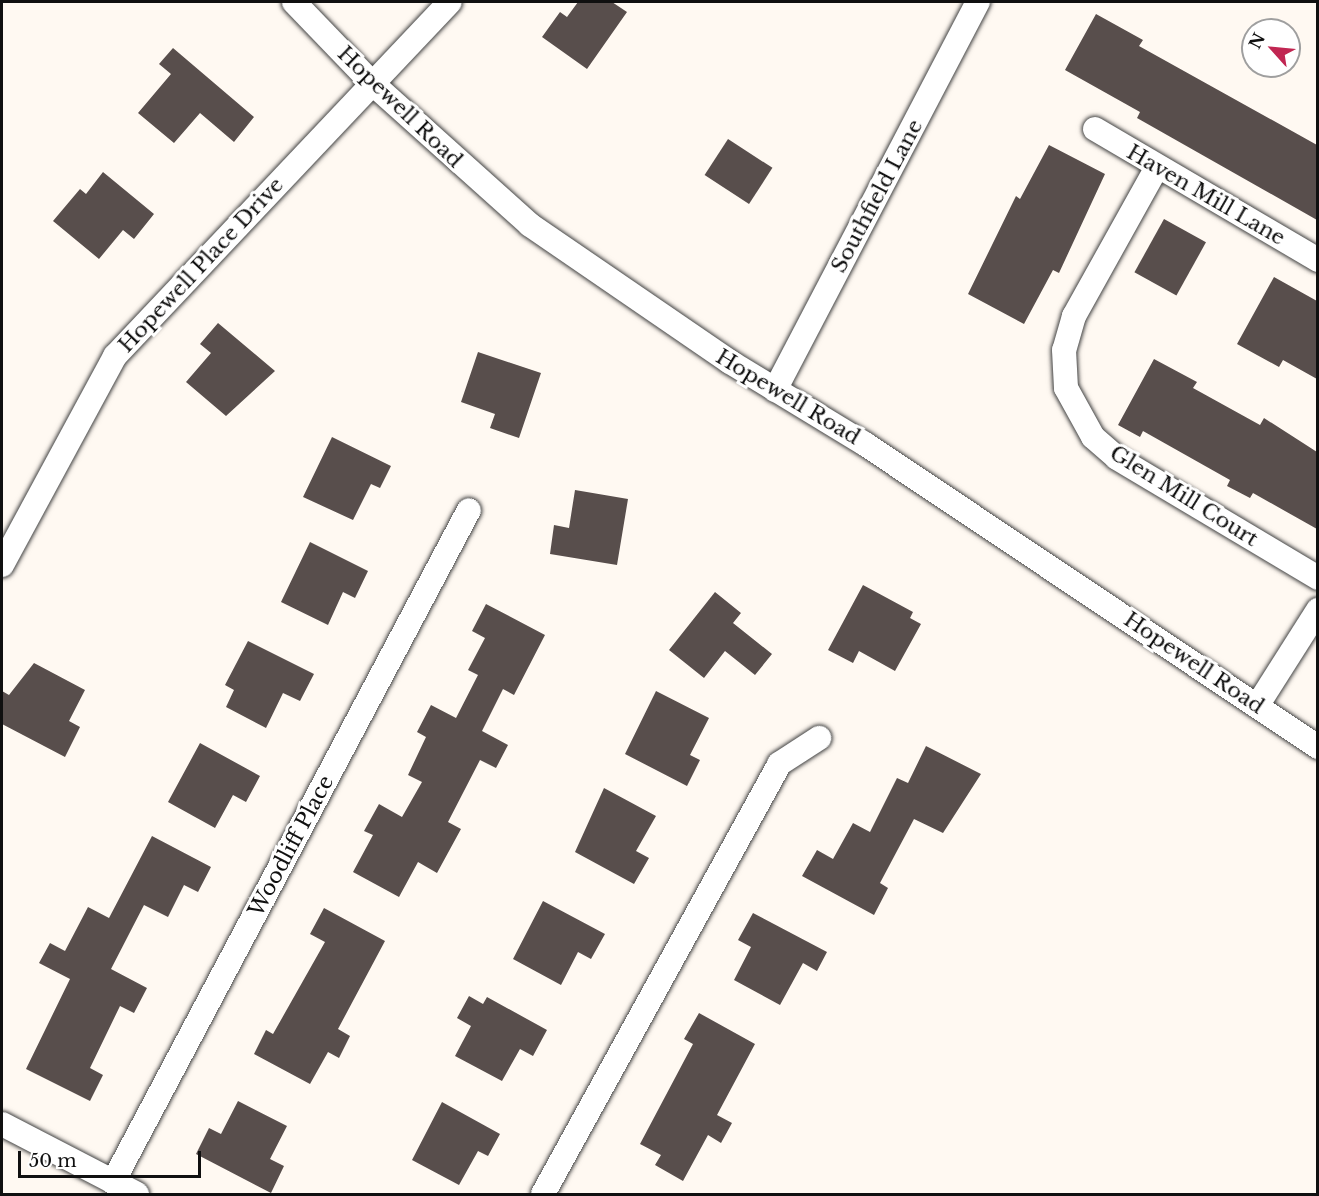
<!DOCTYPE html>
<html>
<head>
<meta charset="utf-8">
<style>
  body { margin:0 }
  #map { position:relative; width:1319px; height:1196px; overflow:hidden; background:#fff9f2; font-family:"Libre Baskerville",serif }
  div>[style] { position:absolute }
  .building>* { inset:0; background:#584e4c; transform-origin:0 0 }
  .roads { filter:drop-shadow(0 0 2px #434343) drop-shadow(0 0 2px #434343) }
  .minor>* { height:24px; margin:-12px; padding:0 12px; transform-origin:12px; border-radius:12px; background:#fff }
  span { translate:-50% -50%; white-space:nowrap; text-align:center; line-height:1.15; -webkit-text-stroke:6px #fff; paint-order:stroke }
  .street-label { font-size:21px; color:#101010 }
  .frame { position:absolute; inset:0; border:3px solid #101010; pointer-events:none }
  .north { position:absolute; left:1241px; top:18px; width:60px; height:60px; box-sizing:border-box; background:#fff; border:2px solid #9f9f9f; border-radius:50%; rotate:297deg; font-size:16px; font-weight:700; line-height:24px; text-align:center; color:#101010 }
  .north::after { content:''; display:block; margin:auto; width:21px; height:27px; background:#c12652; clip-path:polygon(50% 0,100% 100%,50% 72%,0 100%) }
  .scale { position:absolute; left:18px; top:1151px; width:183px; height:27px; box-sizing:border-box; border:3px solid #101010; border-top:0; padding-left:8px; font-size:18px; line-height:21px; white-space:nowrap; color:#101010; -webkit-text-stroke:4px #fff; paint-order:stroke }
</style>
</head>
<body>
<div id="map">
  <div class="building">
    <i style="clip-path:polygon(578px 2px,612px 2px,627px 12px,587px 69px,542px 37px,560px 12px,567px 17px)"></i>
    <i style="clip-path:polygon(1096px 14px,1143px 40px,1139px 46px,1317px 145px,1317px 220px,1137px 118px,1140px 112px,1065px 70px)"></i>
    <i style="clip-path:polygon(173px 48px,254px 117px,234px 142px,200px 113px,174px 143px,138px 113px,171px 74px,159px 64px)"></i>
    <i style="left:728px;top:139px;width:53px;height:43px;rotate:33deg"></i>
    <i style="clip-path:polygon(1049px 145px,1105px 174px,1059px 273px,1053px 270px,1024px 324px,968px 294px,1016px 196px,1020px 199px)"></i>
    <i style="clip-path:polygon(103px 172px,154px 214px,134px 239px,123px 230px,99px 259px,53px 221px,80px 189px,86px 194px)"></i>
    <i style="left:1164px;top:219px;width:48px;height:61px;rotate:29deg"></i>
    <i style="clip-path:polygon(1274px 277px,1317px 301px,1317px 379px,1283px 360px,1279px 367px,1237px 344px)"></i>
    <i style="clip-path:polygon(218px 323px,275px 371px,226px 416px,186px 382px,211px 353px,200px 344px)"></i>
    <i style="clip-path:polygon(478px 352px,541px 373px,519px 438px,490px 428px,495px 414px,461px 402px)"></i>
    <i style="clip-path:polygon(1154px 359px,1197px 382px,1193px 388px,1260px 425px,1264px 418px,1317px 452px,1317px 529px,1253px 493px,1250px 498px,1227px 486px,1230px 480px,1143px 431px,1140px 437px,1118px 425px)"></i>
    <i style="clip-path:polygon(332px 437px,391px 466px,380px 488px,371px 484px,353px 520px,303px 497px)"></i>
    <i style="clip-path:polygon(575px 490px,628px 499px,617px 565px,550px 554px,554px 525px,569px 528px)"></i>
    <i style="clip-path:polygon(310px 542px,368px 571px,355px 598px,343px 592px,328px 625px,281px 602px)"></i>
    <i style="clip-path:polygon(863px 585px,913px 612px,910px 618px,921px 624px,895px 671px,859px 651px,853px 663px,828px 650px)"></i>
    <i style="clip-path:polygon(715px 592px,741px 613px,733px 623px,772px 654px,755px 675px,725px 651px,704px 678px,669px 650px)"></i>
    <i style="clip-path:polygon(486px 604px,545px 635px,514px 695px,503px 689px,482px 731px,508px 745px,496px 768px,480px 760px,448px 822px,461px 829px,437px 873px,418px 862px,399px 897px,353px 872px,373px 835px,364px 831px,379px 804px,402px 817px,422px 782px,408px 775px,426px 737px,417px 732px,431px 705px,456px 718px,478px 675px,468px 670px,485px 638px,472px 631px)"></i>
    <i style="clip-path:polygon(248px 641px,314px 674px,300px 701px,283px 693px,266px 728px,226px 707px,234px 690px,225px 685px)"></i>
    <i style="clip-path:polygon(34px 663px,85px 690px,69px 721px,80px 727px,65px 757px,2px 724px,2px 691px,9px 695px)"></i>
    <i style="clip-path:polygon(656px 691px,709px 718px,690px 755px,700px 760px,687px 786px,625px 754px)"></i>
    <i style="clip-path:polygon(200px 743px,260px 776px,246px 802px,233px 795px,215px 828px,168px 802px)"></i>
    <i style="clip-path:polygon(926px 746px,981px 774px,943px 833px,914px 819px,880px 883px,888px 888px,874px 915px,802px 876px,817px 850px,833px 859px,853px 823px,870px 832px,897px 778px,908px 783px)"></i>
    <i style="clip-path:polygon(604px 788px,656px 816px,636px 851px,649px 858px,634px 884px,575px 852px)"></i>
    <i style="clip-path:polygon(152px 836px,211px 867px,198px 892px,184px 885px,168px 917px,144px 905px,111px 969px,147px 988px,134px 1013px,120px 1006px,90px 1068px,103px 1075px,90px 1101px,26px 1069px,70px 979px,39px 963px,50px 943px,65px 951px,88px 907px,109px 918px)"></i>
    <i style="clip-path:polygon(543px 901px,605px 934px,591px 959px,578px 952px,561px 985px,513px 959px)"></i>
    <i style="clip-path:polygon(324px 908px,385px 941px,338px 1029px,350px 1036px,339px 1058px,328px 1052px,310px 1084px,254px 1054px,266px 1030px,273px 1034px,325px 942px,310px 934px)"></i>
    <i style="clip-path:polygon(753px 913px,827px 952px,817px 971px,803px 963px,780px 1005px,734px 980px,751px 947px,738px 940px)"></i>
    <i style="clip-path:polygon(469px 996px,483px 1004px,487px 997px,547px 1030px,533px 1056px,520px 1049px,502px 1081px,455px 1056px,471px 1026px,457px 1018px)"></i>
    <i style="clip-path:polygon(699px 1013px,755px 1044px,717px 1115px,732px 1123px,721px 1143px,708px 1135px,683px 1181px,655px 1165px,661px 1155px,640px 1144px,693px 1044px,684px 1039px)"></i>
    <i style="clip-path:polygon(238px 1101px,287px 1126px,270px 1159px,284px 1166px,271px 1193px,196px 1154px,209px 1128px,221px 1134px)"></i>
    <i style="clip-path:polygon(442px 1102px,500px 1134px,488px 1156px,478px 1151px,459px 1185px,412px 1160px)"></i>
  </div>
  <div class="roads">
    <div class="minor">
      <i style="left:294px;top:2px;width:112px;rotate:46.1deg"></i>
      <i style="left:372px;top:83px;width:212px;rotate:41.9deg"></i>
      <i style="left:530px;top:225px;width:242px;rotate:34.4deg"></i>
      <i style="left:730px;top:362px;width:158px;rotate:31.3deg"></i>
      <i style="left:865px;top:444px;width:545px;rotate:33.78deg"></i>
      <i style="left:1095px;top:129px;width:259px;rotate:30.4deg"></i>
      <i style="left:1157px;top:167px;width:171px;rotate:119.1deg"></i>
      <i style="left:1074px;top:316px;width:35px;rotate:106deg"></i>
      <i style="left:1064px;top:350px;width:38px;rotate:87deg"></i>
      <i style="left:1066px;top:388px;width:56px;rotate:61.1deg"></i>
      <i style="left:1093px;top:437px;width:32px;rotate:41deg"></i>
      <i style="left:1117px;top:458px;width:234px;rotate:30.8deg"></i>
      <i style="left:775px;top:390px;width:438px;rotate:-62.4deg"></i>
      <i style="left:2px;top:565px;width:238px;rotate:-61.6deg"></i>
      <i style="left:115px;top:356px;width:487px;rotate:-46.6deg"></i>
      <i style="left:1257px;top:706px;width:114px;rotate:-57.6deg"></i>
      <i style="left:2px;top:1124px;width:152px;rotate:27.4deg"></i>
      <i style="left:113px;top:1182px;width:760px;rotate:-62.09deg"></i>
      <i style="left:543px;top:1194px;width:491px;rotate:-61.2deg"></i>
      <i style="left:779px;top:764px;width:48px;rotate:-33deg"></i>
    </div>
  </div>
  <div class="street-label">
    <span style="left:400px;top:107px;rotate:44deg">Hopewell Road</span>
    <span style="left:1206px;top:195px;rotate:30deg">Haven Mill Lane</span>
    <span style="left:877px;top:196px;rotate:-62deg">Southfield Lane</span>
    <span style="left:201px;top:265px;rotate:-47deg">Hopewell Place Drive</span>
    <span style="left:788px;top:397px;rotate:31deg">Hopewell Road</span>
    <span style="left:1184px;top:496px;rotate:32deg">Glen Mill Court</span>
    <span style="left:1194px;top:663px;rotate:34deg">Hopewell Road</span>
    <span style="left:291px;top:846px;rotate:-62deg">Woodliff Place</span>
  </div>
  <div class="frame"></div>
  <div class="north">N</div>
  <div class="scale">50 m</div>
</div>
</body>
</html>
